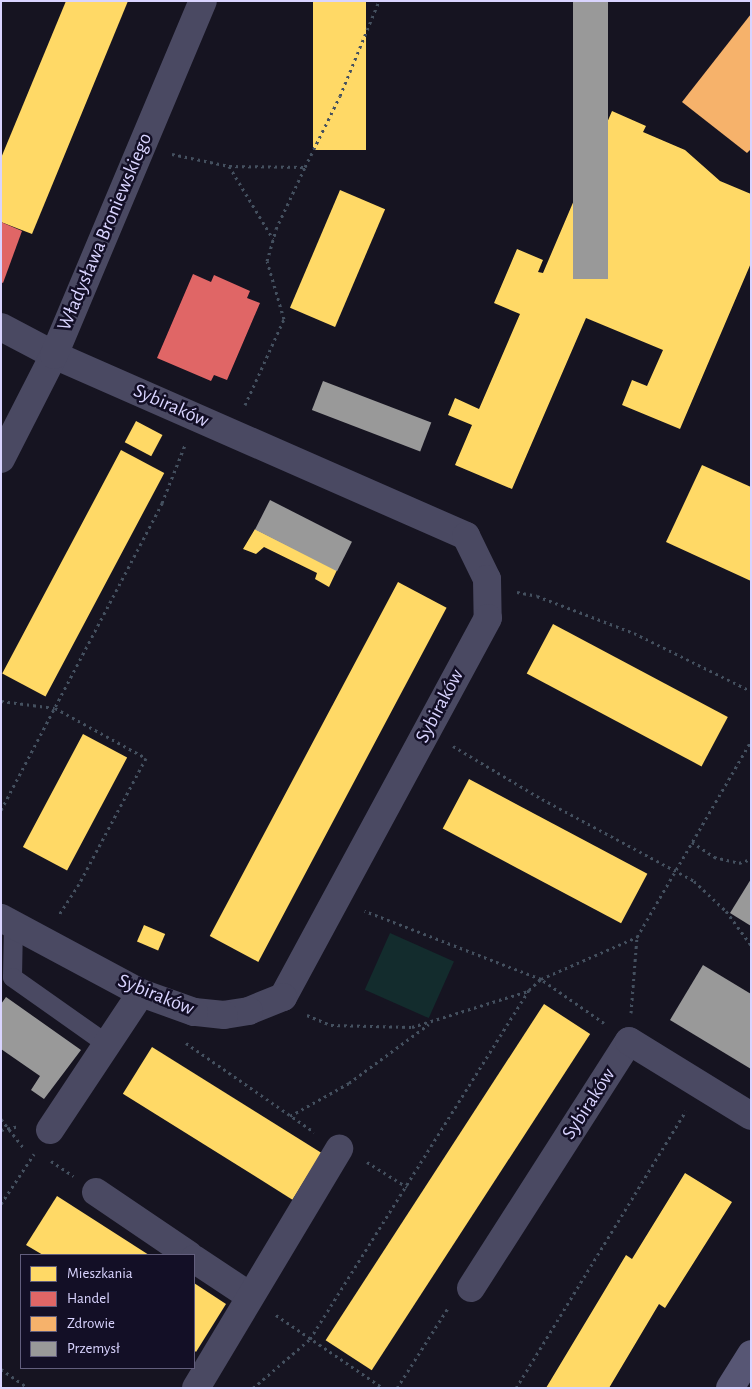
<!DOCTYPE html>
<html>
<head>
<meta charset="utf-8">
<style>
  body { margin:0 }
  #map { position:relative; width:752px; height:1389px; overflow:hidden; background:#161421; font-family:"Alegreya Sans",sans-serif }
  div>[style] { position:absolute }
  .green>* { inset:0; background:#132c2d; transform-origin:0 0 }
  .homes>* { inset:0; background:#ffd966; transform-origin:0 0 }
  .shops>* { inset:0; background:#e06666 }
  .health>* { inset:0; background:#f6b26b }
  .industry>* { inset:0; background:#999; transform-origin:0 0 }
  .path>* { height:3px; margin-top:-1.5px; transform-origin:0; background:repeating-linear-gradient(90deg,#44505f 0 2.5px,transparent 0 6.5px) }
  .service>* { height:19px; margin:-9.5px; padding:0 9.5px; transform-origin:9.5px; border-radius:9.5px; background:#4a4962 }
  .minor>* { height:28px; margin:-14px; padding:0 14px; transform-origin:14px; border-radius:14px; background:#4a4962 }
  .secondary>* { height:28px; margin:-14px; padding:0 14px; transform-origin:14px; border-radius:14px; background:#575674 }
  span { translate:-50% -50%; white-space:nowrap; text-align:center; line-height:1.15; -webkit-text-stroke:5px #130f26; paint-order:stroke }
  .street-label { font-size:20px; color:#d9d4ff }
  .frame { position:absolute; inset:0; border:2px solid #d9d4ff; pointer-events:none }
  .legend { position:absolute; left:20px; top:1254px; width:175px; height:115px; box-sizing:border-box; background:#130f26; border:1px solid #625e7d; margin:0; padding:6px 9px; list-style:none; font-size:15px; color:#d9d4ff }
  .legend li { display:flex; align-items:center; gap:10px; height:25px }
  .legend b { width:25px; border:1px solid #625e7d }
</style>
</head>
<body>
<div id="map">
  <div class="green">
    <i style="left:390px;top:933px;width:70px;height:62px;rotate:24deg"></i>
  </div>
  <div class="homes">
    <i style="clip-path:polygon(66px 1px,128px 1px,32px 234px,1px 222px,1px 158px)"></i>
    <i style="left:313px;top:1px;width:53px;height:149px"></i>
    <i style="clip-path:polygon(612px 111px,646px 126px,643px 132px,685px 150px,720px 181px,751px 194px,751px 263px,680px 429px,622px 405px,632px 380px,647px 386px,663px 350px,586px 318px,512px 489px,455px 465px,472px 425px,448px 415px,455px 398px,479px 409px,520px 314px,494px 303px,517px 249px,543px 260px,538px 272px,543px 273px)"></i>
    <i style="left:340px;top:190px;width:49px;height:128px;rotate:23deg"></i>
    <i style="left:136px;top:421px;width:30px;height:24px;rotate:28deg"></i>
    <i style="left:121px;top:450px;width:49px;height:253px;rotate:28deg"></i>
    <i style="clip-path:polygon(702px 465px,751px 487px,751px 581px,666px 542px)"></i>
    <i style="clip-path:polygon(255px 529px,337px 570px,329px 587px,315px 579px,317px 573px,264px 547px,256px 554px,243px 549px)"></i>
    <i style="left:398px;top:582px;width:55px;height:401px;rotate:28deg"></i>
    <i style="left:553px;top:624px;width:198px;height:56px;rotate:28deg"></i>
    <i style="left:83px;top:734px;width:50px;height:128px;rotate:28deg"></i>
    <i style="left:469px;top:779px;width:202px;height:56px;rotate:28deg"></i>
    <i style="left:144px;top:925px;width:23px;height:18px;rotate:23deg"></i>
    <i style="left:544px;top:1004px;width:55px;height:401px;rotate:33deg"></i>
    <i style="left:152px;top:1047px;width:200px;height:55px;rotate:32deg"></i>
    <i style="clip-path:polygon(685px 1173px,732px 1202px,665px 1308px,659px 1304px,609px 1388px,546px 1388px,626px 1255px,632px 1259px)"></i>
    <i style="clip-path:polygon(57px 1196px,149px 1255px,43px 1255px,26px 1245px)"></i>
    <i style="clip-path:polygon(194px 1283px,226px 1304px,196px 1352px,194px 1350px)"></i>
  </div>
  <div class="shops">
    <i style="clip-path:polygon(1px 222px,22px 231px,3px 283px,1px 282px)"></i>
    <i style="clip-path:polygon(193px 274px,211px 282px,214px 275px,250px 291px,247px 298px,260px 303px,227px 380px,214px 375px,211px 381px,157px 358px)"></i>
  </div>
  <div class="health">
    <i style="clip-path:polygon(751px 14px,751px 149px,747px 153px,682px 102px)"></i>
  </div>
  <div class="industry">
    <i style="left:573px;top:1px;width:35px;height:278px"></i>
    <i style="left:323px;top:381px;width:116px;height:31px;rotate:21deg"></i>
    <i style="left:270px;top:500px;width:92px;height:33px;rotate:27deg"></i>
    <i style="clip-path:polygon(751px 879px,751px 926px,730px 913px)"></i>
    <i style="clip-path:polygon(703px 965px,751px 994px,751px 1069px,670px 1020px)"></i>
    <i style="clip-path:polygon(6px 997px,81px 1050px,44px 1099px,31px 1090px,40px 1076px,1px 1049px,1px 1004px)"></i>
  </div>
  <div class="path">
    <i style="left:172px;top:154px;width:58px;rotate:11.9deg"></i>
    <i style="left:229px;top:166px;width:76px;rotate:0.8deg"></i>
    <i style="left:305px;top:167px;width:79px;rotate:-63.8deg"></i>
    <i style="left:340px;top:96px;width:103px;rotate:-67.7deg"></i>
    <i style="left:229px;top:166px;width:85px;rotate:58.9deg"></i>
    <i style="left:245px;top:405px;width:94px;rotate:-65.6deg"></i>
    <i style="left:284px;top:319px;width:60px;rotate:-106.3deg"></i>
    <i style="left:267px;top:261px;width:33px;rotate:-74deg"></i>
    <i style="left:276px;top:229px;width:68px;rotate:-64.9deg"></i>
    <i style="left:517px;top:592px;width:20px;rotate:11deg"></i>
    <i style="left:537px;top:596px;width:104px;rotate:20.9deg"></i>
    <i style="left:634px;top:633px;width:131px;rotate:26.4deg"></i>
    <i style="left:1px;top:701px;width:54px;rotate:7.4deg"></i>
    <i style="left:55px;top:708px;width:104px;rotate:28.8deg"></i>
    <i style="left:146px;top:758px;width:143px;rotate:118deg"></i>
    <i style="left:79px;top:884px;width:37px;rotate:123deg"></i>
    <i style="left:453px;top:746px;width:104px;rotate:30.8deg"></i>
    <i style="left:542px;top:799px;width:173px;rotate:28.3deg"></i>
    <i style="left:694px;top:881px;width:44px;rotate:43.2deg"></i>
    <i style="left:726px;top:911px;width:42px;rotate:53.7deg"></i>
    <i style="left:1px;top:810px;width:347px;rotate:-62.3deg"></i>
    <i style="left:162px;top:503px;width:62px;rotate:-68.4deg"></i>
    <i style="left:692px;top:842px;width:27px;rotate:34deg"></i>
    <i style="left:714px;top:857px;width:26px;rotate:13deg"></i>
    <i style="left:739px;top:863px;width:13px;rotate:-18deg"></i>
    <i style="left:631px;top:1013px;width:76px;rotate:-85.5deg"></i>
    <i style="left:307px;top:1015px;width:26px;rotate:23deg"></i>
    <i style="left:331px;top:1025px;width:81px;rotate:1.4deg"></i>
    <i style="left:412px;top:1027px;width:121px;rotate:-17.2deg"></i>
    <i style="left:604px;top:1023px;width:77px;rotate:-145.1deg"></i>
    <i style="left:541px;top:979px;width:105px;rotate:-23.6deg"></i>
    <i style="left:637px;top:937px;width:227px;rotate:-59.8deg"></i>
    <i style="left:186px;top:1043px;width:156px;rotate:34.8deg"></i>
    <i style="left:290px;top:1116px;width:68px;rotate:-29.2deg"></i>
    <i style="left:349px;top:1083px;width:99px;rotate:-36.4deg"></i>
    <i style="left:1px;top:1119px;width:37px;rotate:52deg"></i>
    <i style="left:1px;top:1130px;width:19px;rotate:-12deg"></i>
    <i style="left:51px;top:1161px;width:27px;rotate:34deg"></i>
    <i style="left:367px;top:1162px;width:47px;rotate:32deg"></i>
    <i style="left:1px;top:1204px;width:60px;rotate:-56.6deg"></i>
    <i style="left:276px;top:1315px;width:130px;rotate:34.3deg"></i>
    <i style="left:1px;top:1369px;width:33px;rotate:35deg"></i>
    <i style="left:253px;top:1388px;width:75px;rotate:-40.7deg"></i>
    <i style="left:310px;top:1339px;width:412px;rotate:-57.9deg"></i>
    <i style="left:529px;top:990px;width:16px;rotate:-43deg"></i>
    <i style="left:541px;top:979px;width:189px;rotate:-158.9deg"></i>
    <i style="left:397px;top:1388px;width:95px;rotate:-57.5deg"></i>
    <i style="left:516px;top:1388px;width:325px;rotate:-58.5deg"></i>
  </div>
  <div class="service">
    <i style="left:13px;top:924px;width:53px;rotate:91.1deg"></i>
    <i style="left:12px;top:977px;width:116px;rotate:35.2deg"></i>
  </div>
  <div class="minor">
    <i style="left:1px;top:327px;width:60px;rotate:27.8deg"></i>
    <i style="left:54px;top:355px;width:450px;rotate:23.7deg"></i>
    <i style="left:466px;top:536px;width:48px;rotate:64deg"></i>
    <i style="left:487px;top:579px;width:39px;rotate:89deg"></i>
    <i style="left:488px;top:618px;width:431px;rotate:118.4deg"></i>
    <i style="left:283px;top:997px;width:37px;rotate:158deg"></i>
    <i style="left:249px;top:1011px;width:25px;rotate:171deg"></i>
    <i style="left:224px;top:1015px;width:30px;rotate:-174deg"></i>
    <i style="left:194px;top:1012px;width:56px;rotate:-160.3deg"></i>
    <i style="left:141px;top:993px;width:159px;rotate:-151.8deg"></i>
    <i style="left:1px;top:459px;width:117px;rotate:-63deg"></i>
    <i style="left:54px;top:355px;width:384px;rotate:-67.2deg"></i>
    <i style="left:50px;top:1130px;width:164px;rotate:-56.4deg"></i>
    <i style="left:96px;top:1192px;width:112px;rotate:34.1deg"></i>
    <i style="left:194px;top:1259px;width:67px;rotate:33.5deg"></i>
    <i style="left:471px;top:1288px;width:293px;rotate:-57.4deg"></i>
    <i style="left:629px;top:1041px;width:143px;rotate:31.6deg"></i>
    <i style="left:196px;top:1388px;width:279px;rotate:-59.1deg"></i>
  </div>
  <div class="secondary">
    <i style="left:730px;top:1388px;width:40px;rotate:-58deg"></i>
  </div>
  <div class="street-label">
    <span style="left:105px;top:232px;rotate:-67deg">Władysława Broniewskiego</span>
    <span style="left:171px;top:406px;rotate:24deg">Sybiraków</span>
    <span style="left:440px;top:706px;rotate:-62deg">Sybiraków</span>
    <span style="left:156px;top:995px;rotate:22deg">Sybiraków</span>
    <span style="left:589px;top:1104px;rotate:-57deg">Sybiraków</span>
  </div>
  <div class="frame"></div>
  <ul class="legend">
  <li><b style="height:14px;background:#ffd966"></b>Mieszkania</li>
  <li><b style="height:14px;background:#e06666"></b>Handel</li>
  <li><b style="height:14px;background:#f6b26b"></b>Zdrowie</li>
  <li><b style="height:14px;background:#999"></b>Przemysł</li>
  </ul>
</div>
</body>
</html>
